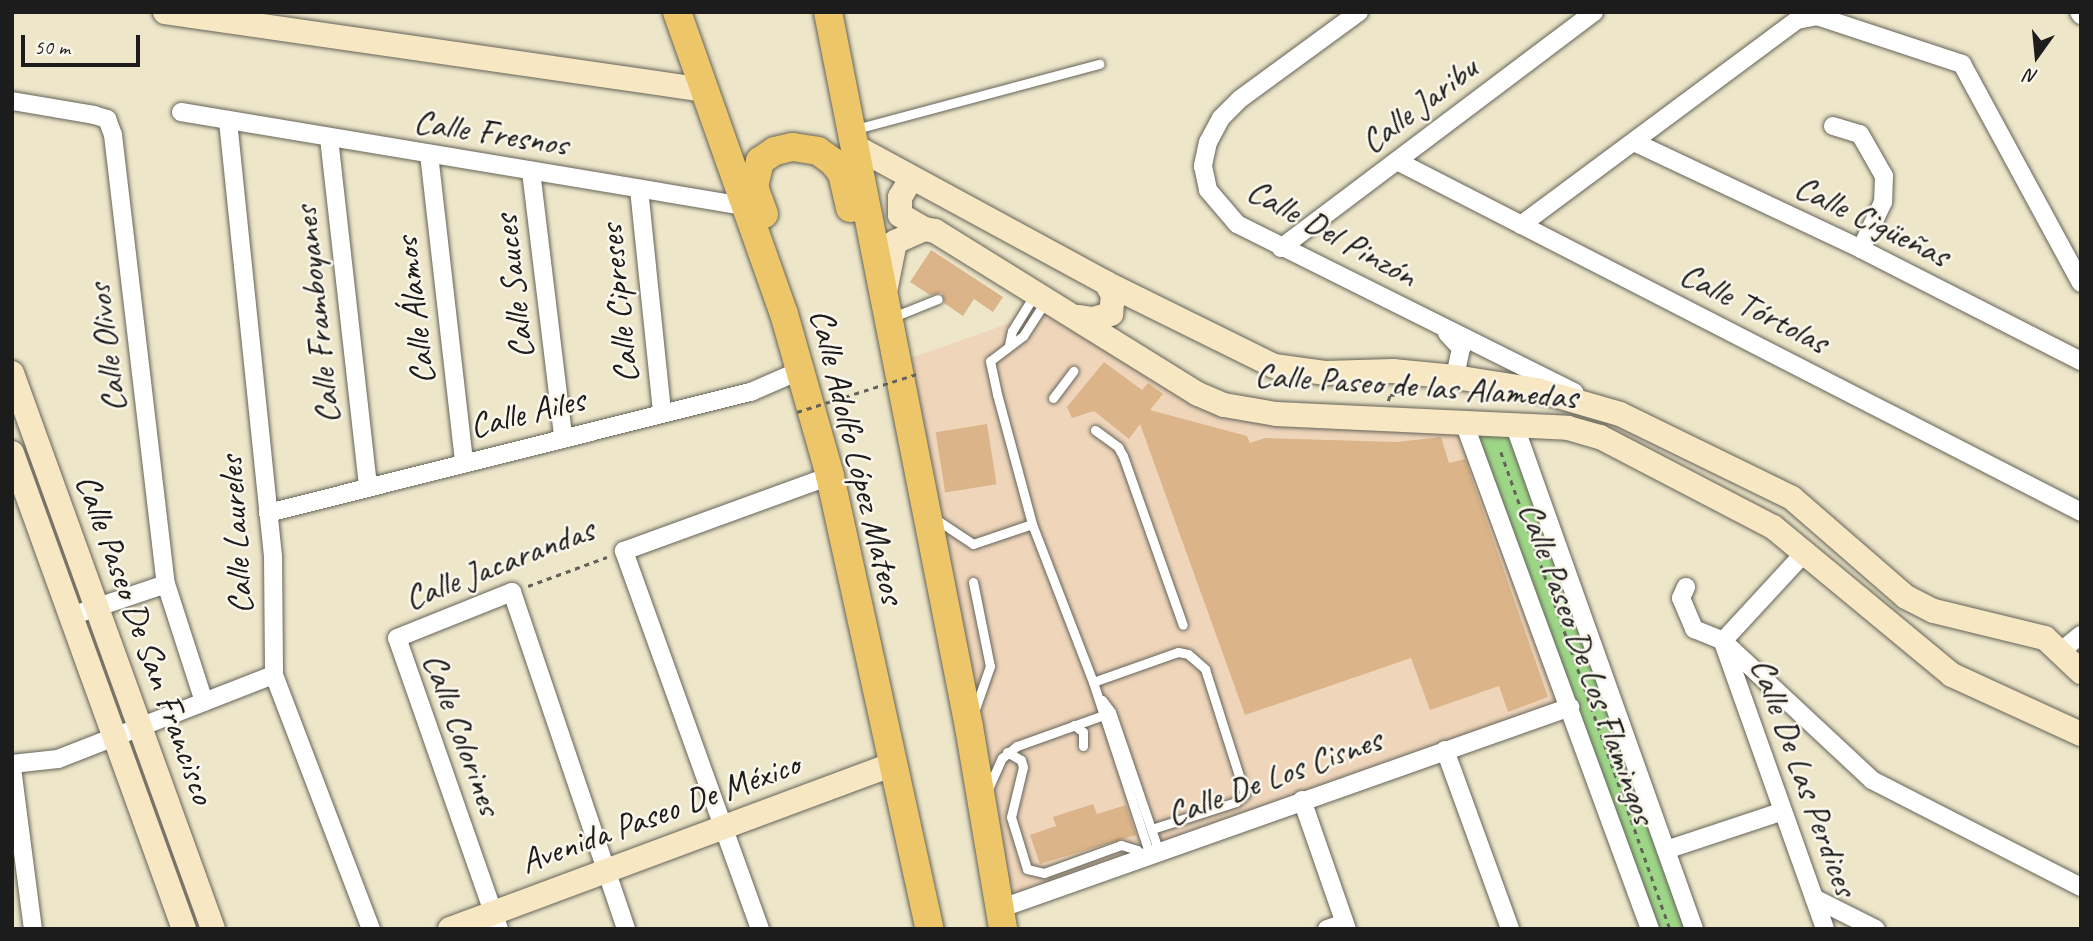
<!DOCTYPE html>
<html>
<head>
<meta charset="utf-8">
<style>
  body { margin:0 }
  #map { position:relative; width:2093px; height:941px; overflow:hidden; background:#ede6c9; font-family:Caveat,sans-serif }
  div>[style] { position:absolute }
  .built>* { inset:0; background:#efd6bb }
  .green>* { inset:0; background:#9ed688 }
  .building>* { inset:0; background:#dcb489; transform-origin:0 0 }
  .path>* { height:2.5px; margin-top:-1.25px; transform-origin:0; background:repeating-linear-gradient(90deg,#656359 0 5px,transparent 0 10px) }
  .roads { filter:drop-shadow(0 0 2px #656359) drop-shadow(0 0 2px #656359) }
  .lane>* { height:9px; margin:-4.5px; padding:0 4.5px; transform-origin:4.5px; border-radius:4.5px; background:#fff }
  .street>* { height:18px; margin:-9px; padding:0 9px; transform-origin:9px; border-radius:9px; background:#fff }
  .secondary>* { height:24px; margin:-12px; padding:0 12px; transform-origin:12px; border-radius:12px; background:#f7e8c3 }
  .primary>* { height:28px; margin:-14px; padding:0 14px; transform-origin:14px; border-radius:14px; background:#ecc669 }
  .path-bridge>* { height:2.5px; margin-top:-1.25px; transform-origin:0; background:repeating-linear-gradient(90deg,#656359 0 5px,transparent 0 10px) }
  span { translate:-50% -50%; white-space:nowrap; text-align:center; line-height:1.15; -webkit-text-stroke:5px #fbf7ec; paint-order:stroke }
  .street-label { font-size:35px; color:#1c1c1c }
  .frame { position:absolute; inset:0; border:14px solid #1c1c1c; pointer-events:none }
  .north { position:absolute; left:2002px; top:21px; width:70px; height:70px; -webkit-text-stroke:5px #fbf7ec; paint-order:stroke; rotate:195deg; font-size:19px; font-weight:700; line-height:28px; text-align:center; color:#1c1c1c }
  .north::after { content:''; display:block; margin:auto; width:24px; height:32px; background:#1c1c1c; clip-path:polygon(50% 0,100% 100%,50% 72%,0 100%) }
  .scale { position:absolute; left:21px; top:35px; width:119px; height:32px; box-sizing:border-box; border:4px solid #1c1c1c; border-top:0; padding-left:9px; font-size:21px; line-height:24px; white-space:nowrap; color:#1c1c1c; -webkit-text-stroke:5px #fbf7ec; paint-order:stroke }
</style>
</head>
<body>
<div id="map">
  <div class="built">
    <i style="clip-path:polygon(1027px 296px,1198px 394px,1463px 420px,1570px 707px,999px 909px,897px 363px,1010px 323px)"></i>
  </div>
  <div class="green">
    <i style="clip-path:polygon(1463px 420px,1514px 424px,1693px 929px,1650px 929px)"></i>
  </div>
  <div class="building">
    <i style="clip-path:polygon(931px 250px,1003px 297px,993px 312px,974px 299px,963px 316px,944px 303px,942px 293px,930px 295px,910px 282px)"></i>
    <i style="clip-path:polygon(1104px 362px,1142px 390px,1148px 383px,1163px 394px,1150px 410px,1247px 436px,1250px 443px,1265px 438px,1397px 442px,1441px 437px,1449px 463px,1465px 459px,1548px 697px,1508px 712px,1499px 686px,1430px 710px,1411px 658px,1245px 715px,1140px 424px,1129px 439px,1094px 411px,1072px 418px,1067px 407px)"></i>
    <i style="left:987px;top:424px;width:61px;height:52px;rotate:81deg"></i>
    <i style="clip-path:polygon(1093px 804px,1097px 814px,1126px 805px,1136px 835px,1040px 864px,1030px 835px,1056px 826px,1053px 817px)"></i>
  </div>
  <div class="path">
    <i style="left:1388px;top:401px;width:6px;rotate:-72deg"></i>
    <i style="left:1390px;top:395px;width:22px;rotate:-3deg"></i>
    <i style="left:1501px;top:452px;width:506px;rotate:70.49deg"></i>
    <i style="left:528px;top:586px;width:84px;rotate:-20.2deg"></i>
  </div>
  <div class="roads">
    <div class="lane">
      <i style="left:856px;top:129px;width:252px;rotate:-15deg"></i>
      <i style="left:1045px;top:302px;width:40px;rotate:122.9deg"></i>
      <i style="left:1023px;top:336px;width:41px;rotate:142.9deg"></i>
      <i style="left:990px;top:361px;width:34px;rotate:78deg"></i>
      <i style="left:997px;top:394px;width:135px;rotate:74.9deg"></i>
      <i style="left:1032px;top:524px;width:169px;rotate:68.9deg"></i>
      <i style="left:1093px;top:682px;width:182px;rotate:71.8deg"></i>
      <i style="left:893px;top:317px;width:48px;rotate:-21.8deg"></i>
      <i style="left:1009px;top:345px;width:14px;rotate:-78deg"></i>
      <i style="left:1012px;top:331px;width:44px;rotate:-58.1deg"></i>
      <i style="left:1053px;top:398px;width:34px;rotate:-53deg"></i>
      <i style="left:1095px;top:430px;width:29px;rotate:36deg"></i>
      <i style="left:1118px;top:447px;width:10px;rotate:61deg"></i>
      <i style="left:1123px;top:456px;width:179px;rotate:70.5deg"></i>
      <i style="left:934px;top:518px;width:47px;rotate:33.7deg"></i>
      <i style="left:973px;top:544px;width:62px;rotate:-18.7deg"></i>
      <i style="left:973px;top:582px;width:86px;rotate:78.6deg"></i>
      <i style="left:990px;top:666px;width:46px;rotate:109.2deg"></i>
      <i style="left:1093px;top:682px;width:90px;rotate:-19.4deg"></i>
      <i style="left:1178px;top:652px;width:10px;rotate:11deg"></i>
      <i style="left:1188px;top:654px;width:23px;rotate:41deg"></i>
      <i style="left:1205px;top:669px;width:131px;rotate:72.3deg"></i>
      <i style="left:1245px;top:794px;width:12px;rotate:138deg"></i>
      <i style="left:1236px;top:802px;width:88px;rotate:162.2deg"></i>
      <i style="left:1102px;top:700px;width:15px;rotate:53deg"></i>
      <i style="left:1111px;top:712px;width:148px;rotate:71.1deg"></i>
      <i style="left:1074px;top:725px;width:11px;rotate:38deg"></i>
      <i style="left:1083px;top:732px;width:14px;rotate:90deg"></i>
      <i style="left:1007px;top:752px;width:16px;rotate:30deg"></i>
      <i style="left:1021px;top:760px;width:7px;rotate:74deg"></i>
      <i style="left:1023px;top:767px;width:51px;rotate:103.5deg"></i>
      <i style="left:1011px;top:817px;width:54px;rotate:72.9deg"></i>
      <i style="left:1027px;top:869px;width:17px;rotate:13deg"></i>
      <i style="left:1044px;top:873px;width:82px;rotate:-20deg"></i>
      <i style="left:1121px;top:845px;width:17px;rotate:17deg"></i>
      <i style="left:1137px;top:850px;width:9px;rotate:77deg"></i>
      <i style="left:988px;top:789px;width:34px;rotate:-66deg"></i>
      <i style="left:1002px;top:758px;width:19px;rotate:-39deg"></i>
      <i style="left:1017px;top:746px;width:98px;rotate:-19.7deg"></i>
    </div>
    <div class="street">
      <i style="left:1359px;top:12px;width:147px;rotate:143.8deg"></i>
      <i style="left:1240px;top:99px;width:27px;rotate:135deg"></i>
      <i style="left:1221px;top:118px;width:27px;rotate:118deg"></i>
      <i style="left:1208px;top:142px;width:25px;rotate:102deg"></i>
      <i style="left:1203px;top:166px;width:25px;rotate:78deg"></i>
      <i style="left:1208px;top:190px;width:45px;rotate:49.5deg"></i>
      <i style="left:1237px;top:224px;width:377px;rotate:26.5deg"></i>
      <i style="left:2079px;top:12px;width:4px;rotate:56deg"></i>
      <i style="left:12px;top:101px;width:83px;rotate:9.7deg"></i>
      <i style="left:94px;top:115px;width:14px;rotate:17deg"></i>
      <i style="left:107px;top:119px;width:17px;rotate:69deg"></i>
      <i style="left:113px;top:135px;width:452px;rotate:83.3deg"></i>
      <i style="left:166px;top:584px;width:124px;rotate:72.1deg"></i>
      <i style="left:181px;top:112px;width:571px;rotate:9.48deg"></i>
      <i style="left:228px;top:121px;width:437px;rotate:84.1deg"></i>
      <i style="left:273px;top:556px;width:119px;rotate:89.5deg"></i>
      <i style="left:274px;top:675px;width:272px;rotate:69.1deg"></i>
      <i style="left:1833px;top:126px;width:28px;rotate:17deg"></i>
      <i style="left:1860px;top:134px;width:48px;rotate:60.3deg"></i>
      <i style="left:1884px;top:176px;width:26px;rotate:92deg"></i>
      <i style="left:1883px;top:202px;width:52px;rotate:115.1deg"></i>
      <i style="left:329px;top:138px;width:349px;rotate:83.6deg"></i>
      <i style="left:1634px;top:142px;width:251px;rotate:25.2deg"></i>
      <i style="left:1861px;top:249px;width:247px;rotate:27deg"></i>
      <i style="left:429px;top:154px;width:309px;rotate:83.5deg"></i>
      <i style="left:1397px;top:161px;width:769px;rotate:27.16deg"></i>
      <i style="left:531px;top:171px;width:268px;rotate:83.1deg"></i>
      <i style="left:639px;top:189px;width:224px;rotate:84.1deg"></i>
      <i style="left:1521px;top:225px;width:344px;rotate:-36.6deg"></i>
      <i style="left:1797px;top:20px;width:20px;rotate:-11deg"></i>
      <i style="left:1817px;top:16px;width:153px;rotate:18.3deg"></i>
      <i style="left:1962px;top:64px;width:249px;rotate:61.5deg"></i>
      <i style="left:1281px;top:248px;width:392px;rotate:-37deg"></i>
      <i style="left:1447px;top:333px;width:21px;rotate:47deg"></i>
      <i style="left:1461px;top:348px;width:30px;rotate:102deg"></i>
      <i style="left:1463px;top:420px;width:542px;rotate:69.83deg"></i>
      <i style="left:1514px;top:424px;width:536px;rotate:70.38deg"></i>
      <i style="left:268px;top:513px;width:498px;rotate:-14.1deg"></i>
      <i style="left:751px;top:392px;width:52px;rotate:-23.6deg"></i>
      <i style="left:1686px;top:587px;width:12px;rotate:114deg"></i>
      <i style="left:1681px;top:598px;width:34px;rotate:67deg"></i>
      <i style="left:1694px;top:629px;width:31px;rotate:22deg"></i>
      <i style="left:1723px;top:641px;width:204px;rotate:43deg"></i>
      <i style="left:1872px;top:780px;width:235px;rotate:27.1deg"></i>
      <i style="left:71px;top:616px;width:100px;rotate:-18.6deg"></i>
      <i style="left:1723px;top:641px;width:121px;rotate:-47.3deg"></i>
      <i style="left:1724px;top:645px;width:301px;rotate:70.4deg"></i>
      <i style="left:2061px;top:651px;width:26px;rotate:-39deg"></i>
      <i style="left:1445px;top:750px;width:190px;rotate:70deg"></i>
      <i style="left:12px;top:764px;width:46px;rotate:-6.2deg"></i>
      <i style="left:58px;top:759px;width:232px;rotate:-21.3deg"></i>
      <i style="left:12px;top:768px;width:162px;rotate:82.6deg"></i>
      <i style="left:1302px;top:800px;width:137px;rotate:70.8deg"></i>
      <i style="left:1666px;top:850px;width:123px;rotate:-18.4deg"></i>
      <i style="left:1814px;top:898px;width:69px;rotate:26.6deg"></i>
      <i style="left:999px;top:909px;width:606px;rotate:-19.48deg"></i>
      <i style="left:499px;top:929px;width:308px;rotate:-109.3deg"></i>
      <i style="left:397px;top:638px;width:124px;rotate:-21.8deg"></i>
      <i style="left:512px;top:592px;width:356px;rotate:71.3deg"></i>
      <i style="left:760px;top:929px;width:402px;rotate:-109.8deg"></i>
      <i style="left:624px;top:551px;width:219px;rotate:-20deg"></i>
      <i style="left:1327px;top:929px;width:18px;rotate:-19deg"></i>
    </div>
    <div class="secondary">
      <i style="left:165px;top:12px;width:546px;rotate:8.22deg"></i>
      <i style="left:856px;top:147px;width:285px;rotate:28.5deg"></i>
      <i style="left:1106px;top:283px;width:187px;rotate:26.3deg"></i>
      <i style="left:1274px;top:366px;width:51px;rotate:7.8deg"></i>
      <i style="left:1325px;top:373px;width:68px;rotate:-1.7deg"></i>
      <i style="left:1393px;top:371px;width:62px;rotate:5.5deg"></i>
      <i style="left:1455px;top:377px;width:83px;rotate:9deg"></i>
      <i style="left:1537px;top:390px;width:86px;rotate:16.1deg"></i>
      <i style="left:1620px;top:414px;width:191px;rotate:26deg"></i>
      <i style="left:1792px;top:498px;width:151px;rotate:41deg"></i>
      <i style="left:1906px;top:597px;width:31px;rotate:27deg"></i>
      <i style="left:1934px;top:611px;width:114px;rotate:13.7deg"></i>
      <i style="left:2045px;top:638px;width:50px;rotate:43.4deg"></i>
      <i style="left:911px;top:179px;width:21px;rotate:121deg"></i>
      <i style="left:900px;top:197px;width:18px;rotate:90deg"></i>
      <i style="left:900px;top:215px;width:28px;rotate:30deg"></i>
      <i style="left:885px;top:292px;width:51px;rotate:-78.7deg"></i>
      <i style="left:895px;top:242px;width:32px;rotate:-24deg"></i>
      <i style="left:924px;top:229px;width:11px;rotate:10deg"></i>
      <i style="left:935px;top:231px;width:309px;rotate:31.8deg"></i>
      <i style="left:1198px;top:394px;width:28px;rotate:23deg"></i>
      <i style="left:1224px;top:405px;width:53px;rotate:9.8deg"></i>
      <i style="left:1276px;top:414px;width:292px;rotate:2.7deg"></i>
      <i style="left:1568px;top:428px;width:33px;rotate:16deg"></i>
      <i style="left:1600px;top:437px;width:195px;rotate:27.5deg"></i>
      <i style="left:1773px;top:527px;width:232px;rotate:39.6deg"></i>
      <i style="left:1952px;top:675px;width:142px;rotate:24.6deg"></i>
      <i style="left:1078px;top:317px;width:15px;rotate:8deg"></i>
      <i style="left:1093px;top:319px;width:19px;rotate:-16deg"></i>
      <i style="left:1111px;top:314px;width:19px;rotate:-84deg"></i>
      <i style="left:1113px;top:295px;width:14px;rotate:-120deg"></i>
      <i style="left:12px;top:373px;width:591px;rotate:70.12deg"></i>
      <i style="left:12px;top:453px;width:506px;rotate:70.13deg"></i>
      <i style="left:450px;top:929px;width:474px;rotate:-20.4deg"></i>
    </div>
    <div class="primary">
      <i style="left:677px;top:12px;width:320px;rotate:70.5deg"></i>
      <i style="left:784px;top:314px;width:168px;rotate:74.1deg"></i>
      <i style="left:830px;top:476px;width:464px;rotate:77.6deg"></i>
      <i style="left:828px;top:12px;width:729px;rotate:78.84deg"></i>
      <i style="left:969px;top:727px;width:205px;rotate:80.4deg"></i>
      <i style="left:764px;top:214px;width:29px;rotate:-110deg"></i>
      <i style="left:754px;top:187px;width:27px;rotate:-77deg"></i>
      <i style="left:760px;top:161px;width:18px;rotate:-34deg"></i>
      <i style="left:775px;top:151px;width:18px;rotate:-13deg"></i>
      <i style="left:793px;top:147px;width:25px;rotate:9deg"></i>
      <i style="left:818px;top:151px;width:19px;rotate:36deg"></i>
      <i style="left:833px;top:162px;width:14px;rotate:51deg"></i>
      <i style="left:842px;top:173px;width:36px;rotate:77deg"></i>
    </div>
  </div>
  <div class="path-bridge">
    <i style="left:797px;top:412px;width:126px;rotate:-17.6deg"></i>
  </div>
  <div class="street-label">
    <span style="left:1419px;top:105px;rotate:-37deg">Calle Jaribu</span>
    <span style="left:491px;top:133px;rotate:9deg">Calle Fresnos</span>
    <span style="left:1872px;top:221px;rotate:26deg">Calle Cigüeñas</span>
    <span style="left:1332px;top:233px;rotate:29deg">Calle Del Pinzón</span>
    <span style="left:514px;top:287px;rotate:-97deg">Calle Sauces</span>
    <span style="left:619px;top:304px;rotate:-96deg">Calle Cipreses</span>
    <span style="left:1754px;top:308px;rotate:27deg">Calle Tórtolas</span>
    <span style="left:415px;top:311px;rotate:-97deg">Calle Álamos</span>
    <span style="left:317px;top:315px;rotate:-96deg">Calle Framboyanes</span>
    <span style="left:107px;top:348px;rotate:-97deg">Calle Olivos</span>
    <span style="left:1416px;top:386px;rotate:4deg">Calle Paseo de las Alamedas</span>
    <span style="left:527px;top:413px;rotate:-14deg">Calle Ailes</span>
    <span style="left:857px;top:456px;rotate:76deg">Calle Adolfo López Mateos</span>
    <span style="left:236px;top:535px;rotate:-94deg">Calle Laureles</span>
    <span style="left:499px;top:564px;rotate:-21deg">Calle Jacarandas</span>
    <span style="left:145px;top:639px;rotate:70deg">Calle Paseo De San Francisco</span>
    <span style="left:1587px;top:663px;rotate:70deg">Calle Paseo De Los Flamingos</span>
    <span style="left:462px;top:734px;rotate:70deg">Calle Colorines</span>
    <span style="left:1274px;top:777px;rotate:-20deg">Calle De Los Cisnes</span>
    <span style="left:1804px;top:777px;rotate:70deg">Calle De Las Perdices</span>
    <span style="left:660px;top:813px;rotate:-20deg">Avenida Paseo De México</span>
  </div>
  <div class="frame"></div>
  <div class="north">N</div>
  <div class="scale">50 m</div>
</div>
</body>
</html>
